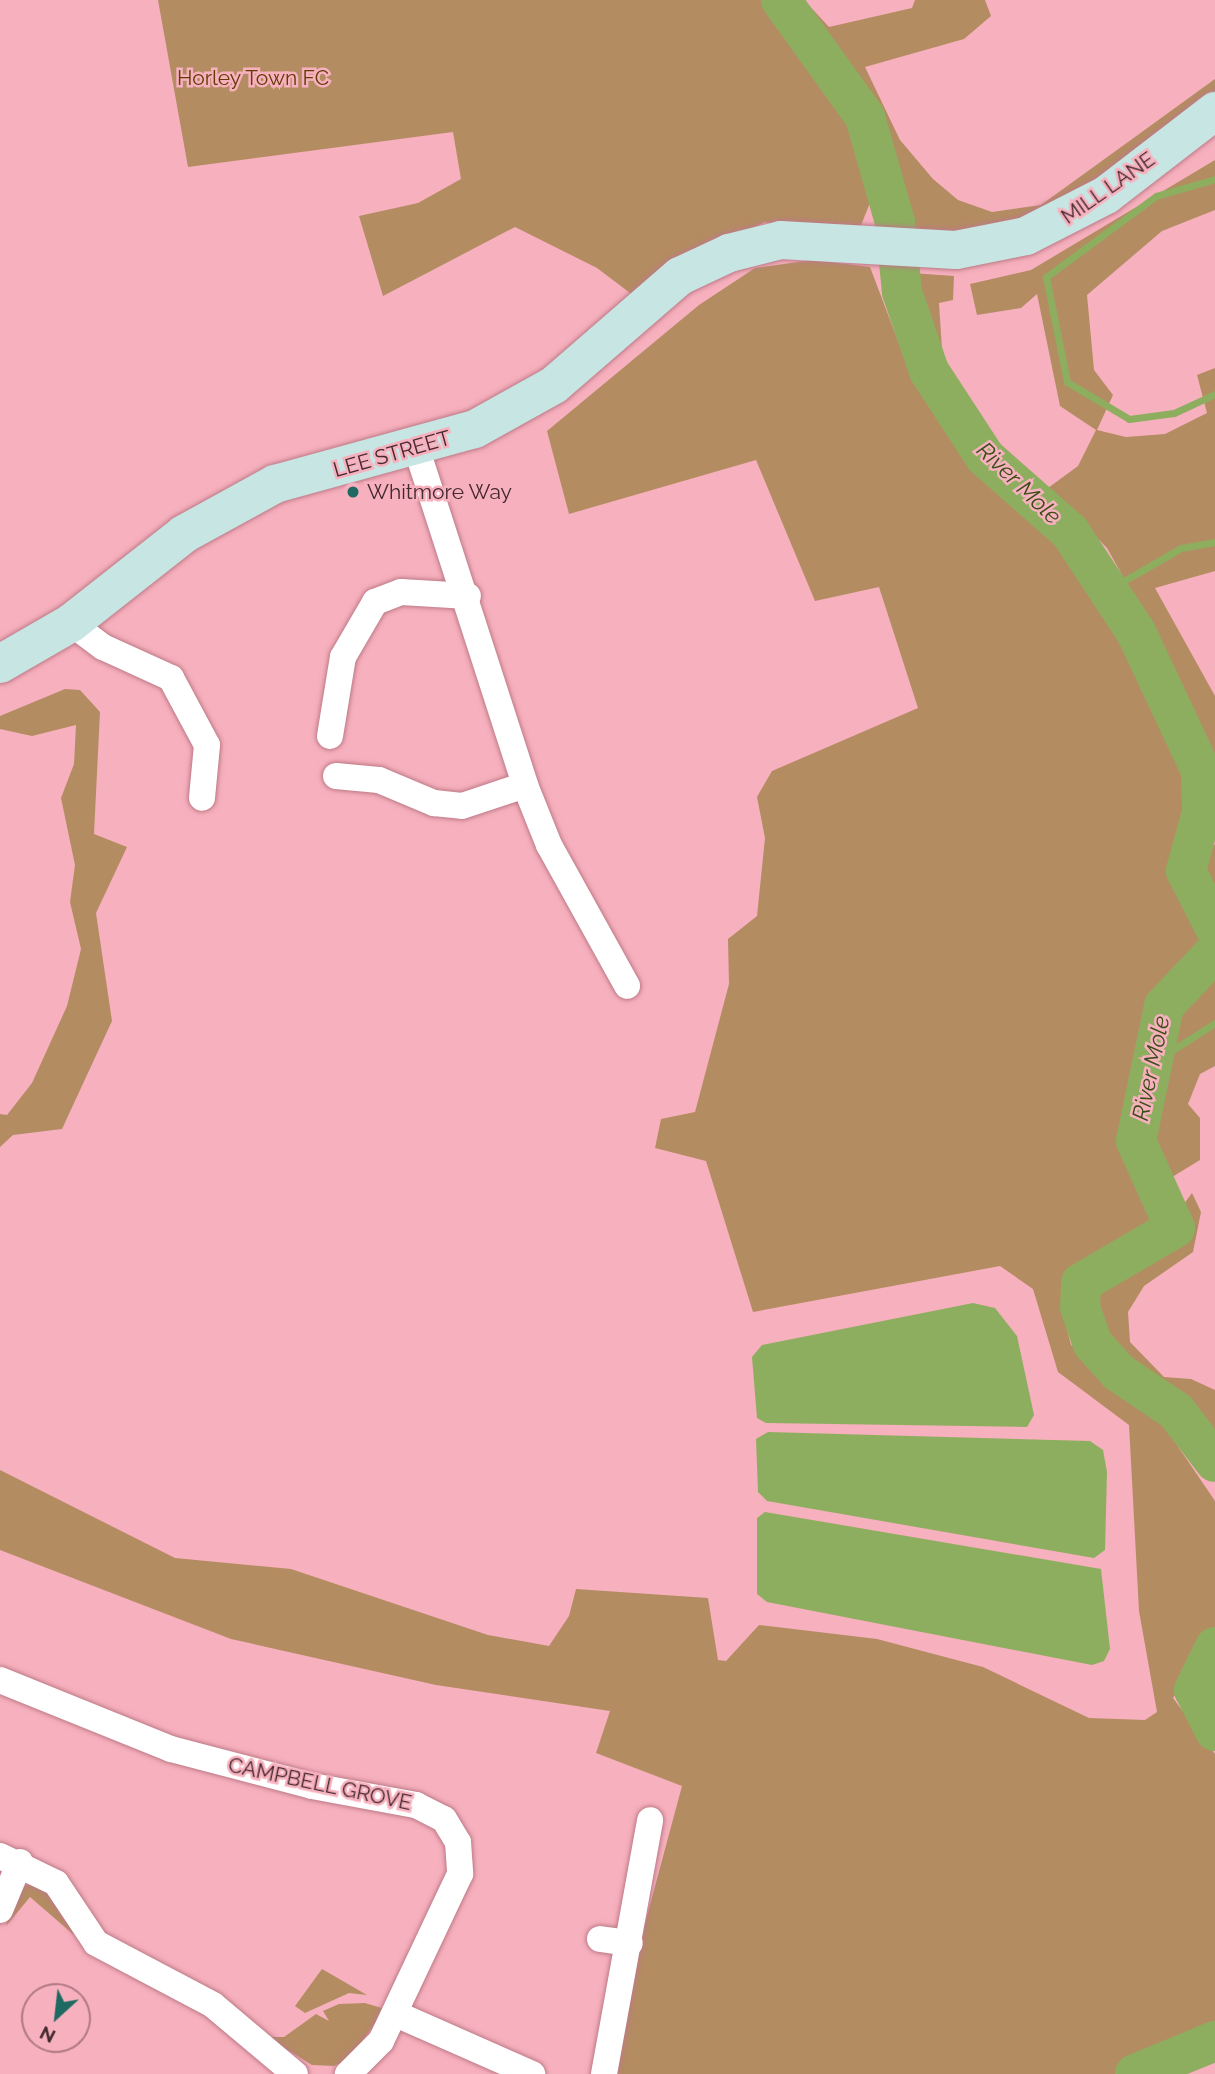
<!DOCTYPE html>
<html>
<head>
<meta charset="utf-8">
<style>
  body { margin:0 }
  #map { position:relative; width:1215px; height:2074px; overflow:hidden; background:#f7b0bd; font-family:Raleway,sans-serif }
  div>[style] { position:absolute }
  .green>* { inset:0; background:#b48c62 }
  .water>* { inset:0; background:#8eae5f }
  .stream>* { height:7px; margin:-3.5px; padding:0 3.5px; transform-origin:3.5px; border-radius:3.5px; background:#8eae5f }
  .river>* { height:40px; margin:-20px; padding:0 20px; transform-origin:20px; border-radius:20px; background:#8eae5f }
  .roads { filter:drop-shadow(0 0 2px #bd7a87) drop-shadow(0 0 2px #bd7a87) }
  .street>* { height:26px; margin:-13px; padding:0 13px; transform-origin:13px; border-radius:13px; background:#fff }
  .secondary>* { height:38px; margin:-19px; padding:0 19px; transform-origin:19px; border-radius:19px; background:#c7e5e2 }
  .dots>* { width:19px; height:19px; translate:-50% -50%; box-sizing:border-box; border:4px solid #f7b0bd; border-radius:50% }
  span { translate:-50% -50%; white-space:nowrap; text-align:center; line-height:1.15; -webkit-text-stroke:5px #f7b0bd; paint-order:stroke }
  .park-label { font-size:21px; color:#633b04 }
  .street-label { font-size:21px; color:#44292e }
  .poi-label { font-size:21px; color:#44292e }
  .left { translate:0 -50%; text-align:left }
  .water-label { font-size:23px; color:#3a4e15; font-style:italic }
  .north { position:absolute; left:21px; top:1983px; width:70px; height:70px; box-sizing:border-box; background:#f7b0bd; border:2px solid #af7a84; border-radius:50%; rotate:207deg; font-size:19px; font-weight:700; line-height:28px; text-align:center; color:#44292e }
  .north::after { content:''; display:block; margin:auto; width:24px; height:32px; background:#1e6962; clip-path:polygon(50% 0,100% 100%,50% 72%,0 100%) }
</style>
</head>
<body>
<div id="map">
  <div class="green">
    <i style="clip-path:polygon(158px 0,762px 0,848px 109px,872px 198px,855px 240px,765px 222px,709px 247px,638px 299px,597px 268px,515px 227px,383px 296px,359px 216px,418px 203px,461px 179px,453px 132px,188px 167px)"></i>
    <i style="clip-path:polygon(791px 0,804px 0,829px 27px,912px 8px,915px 0,985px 0,991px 16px,964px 39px,865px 67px,900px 140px,933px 179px,958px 200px,992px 212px,1041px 205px,1215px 79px,1215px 101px,1102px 193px,988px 240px,912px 233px,882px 142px,850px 74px)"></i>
    <i style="clip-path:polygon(1215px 160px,1215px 210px,1162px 231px,1087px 295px,1094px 370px,1113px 395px,1097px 430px,1126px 437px,1165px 434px,1207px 413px,1197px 375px,1215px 368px,1215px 571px,1155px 588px,1215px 696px,1215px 779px,1174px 668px,1107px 548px,1048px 488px,1078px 466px,1096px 430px,1060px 406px,1037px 294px,1021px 308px,977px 315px,970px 284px,1031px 270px)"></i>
    <i style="clip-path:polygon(813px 260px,870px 267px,909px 370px,949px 433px,993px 482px,1048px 522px,1118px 627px,1193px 772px,1192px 823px,1178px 864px,1181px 891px,1204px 937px,1195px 958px,1160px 993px,1145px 1027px,1126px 1135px,1159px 1213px,1152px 1236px,1086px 1265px,1067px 1281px,1062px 1311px,1071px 1345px,1158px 1417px,1215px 1501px,1215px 1633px,1173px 1698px,1215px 1754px,1215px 2031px,1154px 2052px,1120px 2074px,615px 2074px,643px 1931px,682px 1786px,596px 1753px,610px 1711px,436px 1685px,231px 1639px,0 1550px,0 1470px,175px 1558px,291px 1569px,488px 1635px,549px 1646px,569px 1616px,576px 1589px,708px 1598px,718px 1660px,726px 1661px,759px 1625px,877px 1639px,983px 1667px,1089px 1718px,1145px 1720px,1157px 1712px,1139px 1611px,1129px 1425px,1058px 1372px,1033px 1289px,1000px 1266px,753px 1312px,706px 1161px,655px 1148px,661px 1119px,695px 1112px,729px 984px,728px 939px,757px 916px,765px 838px,757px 797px,772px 771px,918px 708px,879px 587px,815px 601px,756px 460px,569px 514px,547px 431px,699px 305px,755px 268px)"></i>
    <i style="clip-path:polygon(912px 273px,954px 276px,953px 300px,939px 303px,942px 350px,936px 354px)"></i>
    <i style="clip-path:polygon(65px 689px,80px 690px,100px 712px,94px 834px,127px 847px,96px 913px,112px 1021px,62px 1129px,13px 1135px,0 1147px,0 1114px,7px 1115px,32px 1083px,67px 1006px,81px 949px,70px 902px,75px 865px,61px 798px,74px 764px,76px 725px,32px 736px,0 729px,0 716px)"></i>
    <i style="clip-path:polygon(1215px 844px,1215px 895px,1203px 858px)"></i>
    <i style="clip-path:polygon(1215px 975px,1215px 1066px,1200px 1074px,1188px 1104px,1200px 1118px,1200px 1160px,1164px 1182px,1149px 1151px,1159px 1085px,1177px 1013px)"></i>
    <i style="clip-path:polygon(1192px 1193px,1201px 1212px,1193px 1252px,1144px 1286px,1128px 1312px,1130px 1342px,1164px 1377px,1191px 1379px,1215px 1390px,1215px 1440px,1181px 1397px,1117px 1357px,1091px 1322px,1093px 1288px,1116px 1267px,1153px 1259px,1183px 1236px,1183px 1205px)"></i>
    <i style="clip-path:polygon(33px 1883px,51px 1892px,74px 1935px,30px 1897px,6px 1926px,19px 1888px)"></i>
    <i style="clip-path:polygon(322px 1969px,367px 1995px,349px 1993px,305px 2013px,295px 2006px)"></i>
    <i style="clip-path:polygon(365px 2003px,385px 2009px,350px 2059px,334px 2066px,312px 2065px,267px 2037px,284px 2037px,316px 2014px,329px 2021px,323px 2011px,339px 2004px)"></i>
  </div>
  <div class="water">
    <i style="clip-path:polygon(973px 1303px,995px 1308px,1017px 1336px,1034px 1415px,1027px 1427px,766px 1423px,757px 1418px,752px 1357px,762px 1345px)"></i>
    <i style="clip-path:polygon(768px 1432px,1090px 1441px,1103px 1450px,1107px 1472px,1105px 1550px,1094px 1558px,767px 1501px,758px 1492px,756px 1439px)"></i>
    <i style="clip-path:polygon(765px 1512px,1101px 1569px,1110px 1649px,1104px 1661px,1092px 1665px,767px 1602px,757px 1594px,757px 1518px)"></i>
  </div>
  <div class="stream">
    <i style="left:1215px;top:179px;width:61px;rotate:163.9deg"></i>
    <i style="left:1156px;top:196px;width:137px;rotate:143.6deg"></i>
    <i style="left:1046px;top:277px;width:107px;rotate:78.7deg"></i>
    <i style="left:1067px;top:382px;width:72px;rotate:30.8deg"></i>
    <i style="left:1129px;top:419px;width:45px;rotate:-7.6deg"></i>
    <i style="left:1174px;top:413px;width:45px;rotate:-24.9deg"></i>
    <i style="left:1108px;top:590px;width:84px;rotate:-29.9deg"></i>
    <i style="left:1181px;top:548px;width:35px;rotate:-10deg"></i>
    <i style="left:1149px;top:1065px;width:78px;rotate:-32.5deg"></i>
  </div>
  <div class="river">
    <i style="left:781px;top:0;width:144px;rotate:54.3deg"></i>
    <i style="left:865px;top:117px;width:109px;rotate:74.1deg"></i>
    <i style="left:895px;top:222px;width:70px;rotate:84.3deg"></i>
    <i style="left:902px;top:292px;width:83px;rotate:71.1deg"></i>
    <i style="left:929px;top:371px;width:103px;rotate:56.9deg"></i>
    <i style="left:985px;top:457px;width:113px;rotate:41.4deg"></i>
    <i style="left:1070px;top:532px;width:120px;rotate:56.6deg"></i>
    <i style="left:1136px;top:632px;width:153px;rotate:64.9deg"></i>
    <i style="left:1201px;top:771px;width:41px;rotate:88.6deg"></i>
    <i style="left:1202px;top:812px;width:61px;rotate:105.2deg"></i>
    <i style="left:1186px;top:871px;width:64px;rotate:63deg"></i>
    <i style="left:1215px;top:952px;width:74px;rotate:133.4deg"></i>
    <i style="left:1164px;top:1006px;width:138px;rotate:101.7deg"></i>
    <i style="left:1136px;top:1141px;width:95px;rotate:65.9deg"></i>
    <i style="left:1175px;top:1228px;width:109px;rotate:149.7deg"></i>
    <i style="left:1081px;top:1283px;width:24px;rotate:92deg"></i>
    <i style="left:1080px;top:1307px;width:39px;rotate:71deg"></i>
    <i style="left:1093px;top:1344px;width:38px;rotate:48deg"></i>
    <i style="left:1118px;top:1372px;width:70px;rotate:33.9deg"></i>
    <i style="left:1176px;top:1411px;width:64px;rotate:52.6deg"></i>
    <i style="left:1215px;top:1647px;width:48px;rotate:116deg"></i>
    <i style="left:1194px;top:1690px;width:46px;rotate:62.9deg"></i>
    <i style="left:1135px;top:2074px;width:87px;rotate:-22.4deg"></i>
  </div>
  <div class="roads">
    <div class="street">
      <i style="left:417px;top:450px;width:352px;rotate:72.1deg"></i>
      <i style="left:525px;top:785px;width:65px;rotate:68.2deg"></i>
      <i style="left:549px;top:845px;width:161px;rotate:61deg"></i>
      <i style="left:71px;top:623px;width:40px;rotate:37deg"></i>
      <i style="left:103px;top:647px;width:75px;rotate:24.5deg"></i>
      <i style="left:171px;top:678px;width:76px;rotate:61.8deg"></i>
      <i style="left:207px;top:745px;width:53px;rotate:95.4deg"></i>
      <i style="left:330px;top:736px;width:80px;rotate:-80.7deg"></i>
      <i style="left:343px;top:657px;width:64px;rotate:-59.8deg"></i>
      <i style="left:375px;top:602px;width:28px;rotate:-21deg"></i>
      <i style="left:401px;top:592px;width:67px;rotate:3.4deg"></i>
      <i style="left:336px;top:776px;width:43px;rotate:5.3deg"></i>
      <i style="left:379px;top:780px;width:60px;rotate:22.7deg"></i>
      <i style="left:434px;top:803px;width:28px;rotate:6deg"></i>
      <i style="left:462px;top:806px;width:66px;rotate:-18.4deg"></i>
      <i style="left:0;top:1680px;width:184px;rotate:22deg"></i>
      <i style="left:171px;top:1749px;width:146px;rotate:14.7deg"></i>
      <i style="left:312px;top:1786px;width:106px;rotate:10.4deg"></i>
      <i style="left:416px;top:1805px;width:31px;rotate:27deg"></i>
      <i style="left:444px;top:1819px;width:27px;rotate:59deg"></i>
      <i style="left:458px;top:1842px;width:32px;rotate:86deg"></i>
      <i style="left:460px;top:1874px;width:185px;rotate:115.3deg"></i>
      <i style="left:381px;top:2041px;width:47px;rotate:135deg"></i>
      <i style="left:0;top:1856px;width:62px;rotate:25.7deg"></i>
      <i style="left:56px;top:1883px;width:72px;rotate:56.3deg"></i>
      <i style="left:96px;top:1943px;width:132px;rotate:27.9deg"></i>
      <i style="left:213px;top:2005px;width:107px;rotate:40.1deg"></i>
      <i style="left:0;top:1910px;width:52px;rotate:-67.4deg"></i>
      <i style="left:600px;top:1939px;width:30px;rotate:8deg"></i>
      <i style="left:396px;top:2014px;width:149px;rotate:23.8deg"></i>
      <i style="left:604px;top:2074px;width:258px;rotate:-79.7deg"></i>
    </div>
    <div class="secondary">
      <i style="left:0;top:664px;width:82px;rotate:-30deg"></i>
      <i style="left:71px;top:623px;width:144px;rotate:-38.2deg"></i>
      <i style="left:184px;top:534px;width:104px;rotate:-28.8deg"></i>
      <i style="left:275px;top:484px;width:207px;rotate:-15.4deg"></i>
      <i style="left:475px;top:429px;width:90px;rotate:-29.1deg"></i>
      <i style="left:554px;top:385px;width:167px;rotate:-40.9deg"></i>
      <i style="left:680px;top:276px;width:54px;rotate:-25.1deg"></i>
      <i style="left:729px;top:253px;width:54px;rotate:-14deg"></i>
      <i style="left:781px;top:240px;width:175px;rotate:3.3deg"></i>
      <i style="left:956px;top:250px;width:71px;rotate:-11.3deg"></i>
      <i style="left:1026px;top:236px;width:90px;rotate:-27.1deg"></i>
      <i style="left:1106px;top:195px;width:138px;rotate:-37.6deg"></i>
    </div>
  </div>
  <div class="dots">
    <i style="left:353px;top:492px;background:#1e6962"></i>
  </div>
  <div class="park-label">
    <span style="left:253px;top:78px">Horley Town FC</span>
  </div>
  <div class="street-label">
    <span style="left:1108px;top:188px;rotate:-35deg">MILL LANE</span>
    <span style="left:392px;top:454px;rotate:-16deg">LEE STREET</span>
    <span style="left:320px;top:1784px;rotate:12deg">CAMPBELL GROVE</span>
  </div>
  <div class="poi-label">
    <span class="left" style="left:367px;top:492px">Whitmore Way</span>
  </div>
  <div class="water-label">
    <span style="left:1019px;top:483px;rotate:44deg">River Mole</span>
    <span style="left:1151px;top:1068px;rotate:-78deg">River Mole</span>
  </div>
  <div class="north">N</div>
</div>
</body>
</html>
